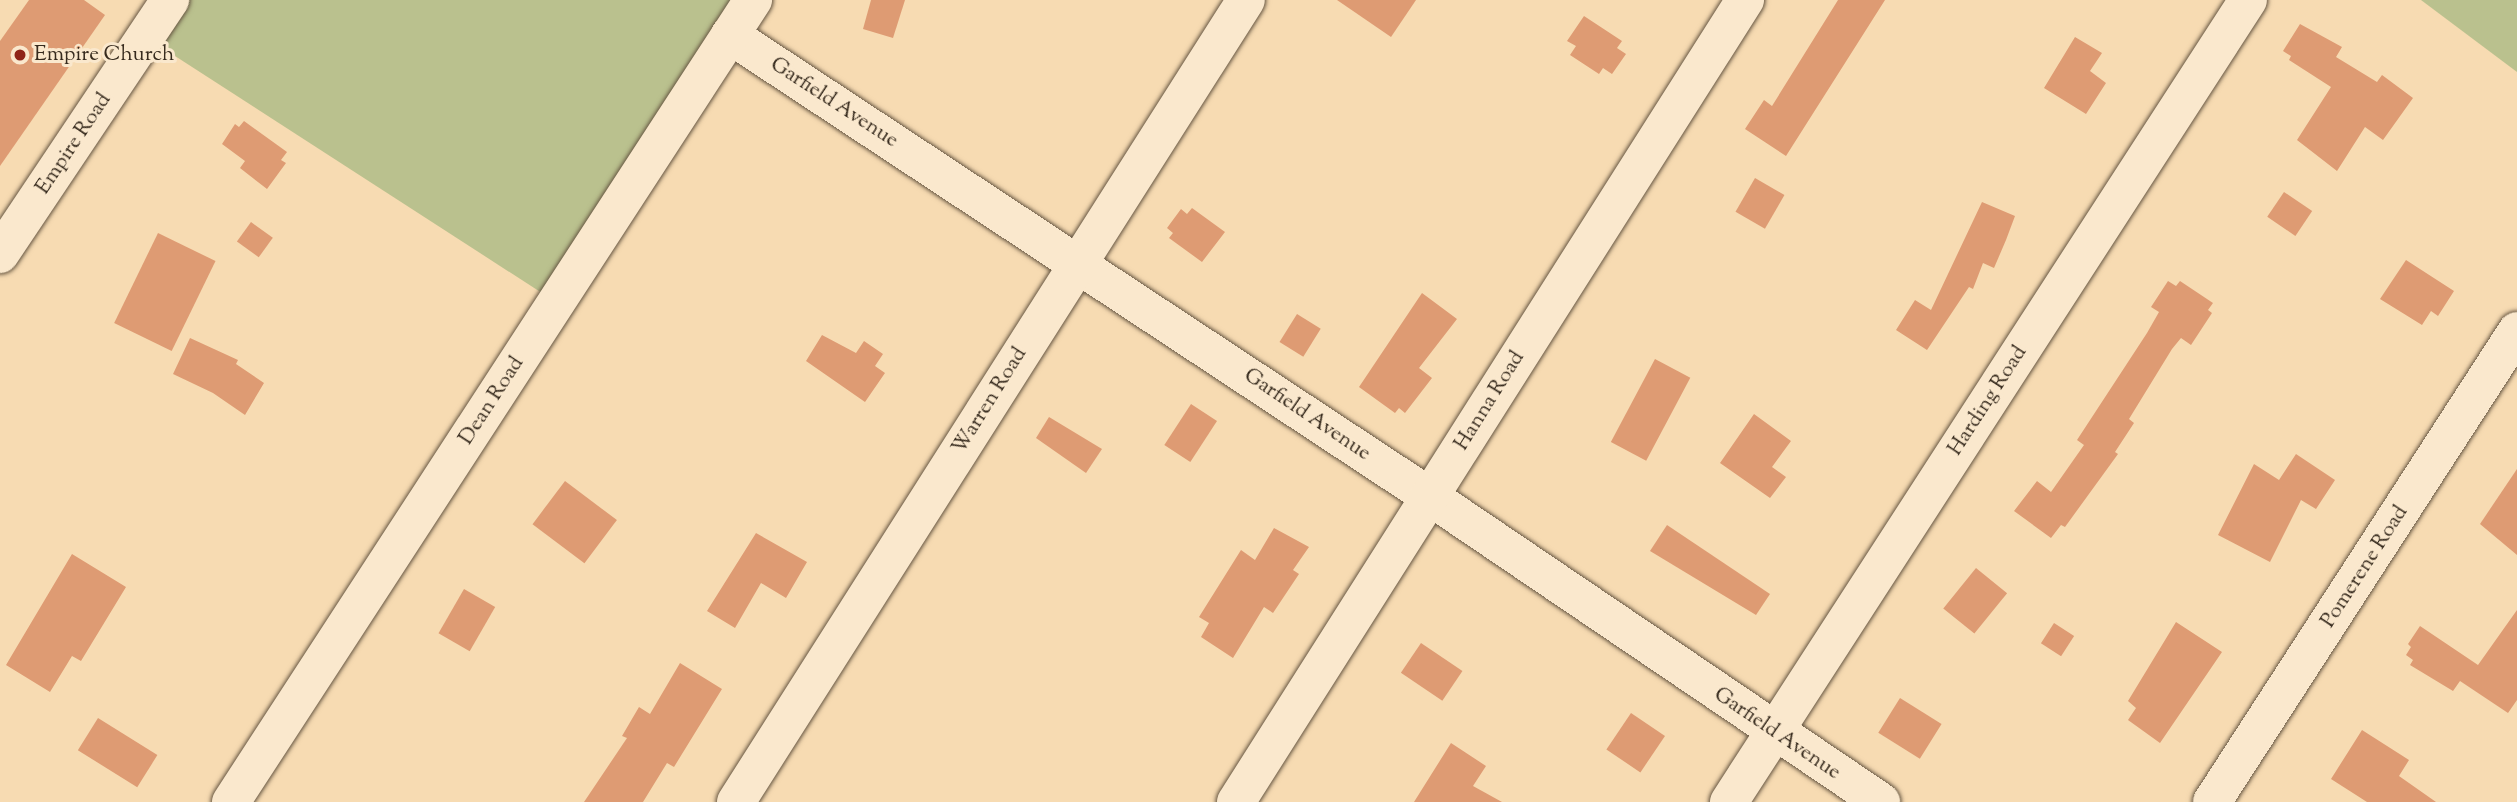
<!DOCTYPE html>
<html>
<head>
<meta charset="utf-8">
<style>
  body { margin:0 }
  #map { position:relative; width:2517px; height:802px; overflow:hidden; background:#f7dbb2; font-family:"Sorts Mill Goudy",serif }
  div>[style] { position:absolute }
  .green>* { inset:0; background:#bac18e }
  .building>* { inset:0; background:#de9b73; transform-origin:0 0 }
  .roads { filter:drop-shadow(0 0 2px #665642) drop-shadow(0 0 2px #665642) }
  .minor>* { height:38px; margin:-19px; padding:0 19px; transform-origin:19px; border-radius:19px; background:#fae8cd }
  .dots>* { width:19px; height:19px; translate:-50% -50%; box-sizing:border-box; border:4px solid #fae8cd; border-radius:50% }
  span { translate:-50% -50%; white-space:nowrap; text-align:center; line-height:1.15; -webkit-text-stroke:6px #fae8cd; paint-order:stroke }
  .poi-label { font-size:21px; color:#362a1d }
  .left { translate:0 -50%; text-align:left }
  .street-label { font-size:21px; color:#362a1d }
</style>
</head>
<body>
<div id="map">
  <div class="green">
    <i style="clip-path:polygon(189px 0,738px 0,545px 295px,158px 45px)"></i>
    <i style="clip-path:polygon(2421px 0,2517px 0,2517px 72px)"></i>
  </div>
  <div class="building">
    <i style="clip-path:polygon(29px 0,84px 0,105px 15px,0 166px,0 41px)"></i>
    <i style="clip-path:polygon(871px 0,905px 0,893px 38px,863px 29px)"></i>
    <i style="clip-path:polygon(1337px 0,1416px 0,1391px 37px)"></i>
    <i style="clip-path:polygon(1838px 0,1885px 0,1786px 156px,1745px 129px,1764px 100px,1772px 106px)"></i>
    <i style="clip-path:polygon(1584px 16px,1622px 41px,1617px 48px,1626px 54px,1612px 74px,1603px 68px,1599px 74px,1570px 55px,1576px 46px,1567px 41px)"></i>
    <i style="clip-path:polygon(2300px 24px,2342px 47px,2336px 57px,2377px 82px,2382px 75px,2413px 98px,2383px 140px,2365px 127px,2337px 171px,2297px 140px,2331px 87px,2289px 60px,2291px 56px,2283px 51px)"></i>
    <i style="clip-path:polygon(2075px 37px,2102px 53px,2090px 71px,2106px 83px,2086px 114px,2044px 88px)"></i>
    <i style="clip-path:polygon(244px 121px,287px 152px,281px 160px,286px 163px,267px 189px,240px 168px,245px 161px,222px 144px,235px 124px,239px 127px)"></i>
    <i style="left:1755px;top:178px;width:34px;height:39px;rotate:30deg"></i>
    <i style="left:2284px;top:192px;width:34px;height:30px;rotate:34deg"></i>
    <i style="clip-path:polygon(1982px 202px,2015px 216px,2006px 240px,1994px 268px,1983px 263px,1973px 289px,1969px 287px,1927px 350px,1896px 330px,1915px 300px,1931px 310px)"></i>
    <i style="clip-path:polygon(1192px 208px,1225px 232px,1202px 262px,1169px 238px,1173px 233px,1167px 228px,1181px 209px,1187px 214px)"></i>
    <i style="left:251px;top:222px;width:27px;height:24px;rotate:36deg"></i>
    <i style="left:158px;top:233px;width:64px;height:100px;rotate:26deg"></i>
    <i style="clip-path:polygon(2406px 260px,2454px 291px,2438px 316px,2431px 311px,2422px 325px,2380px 299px)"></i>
    <i style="clip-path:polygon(2168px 281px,2176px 286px,2180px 281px,2213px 303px,2208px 310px,2212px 313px,2191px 345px,2181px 338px,2172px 349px,2129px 419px,2134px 423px,2115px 452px,2118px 454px,2065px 527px,2061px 525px,2051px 538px,2014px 511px,2037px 481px,2051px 492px,2084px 445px,2077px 440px,2147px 333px,2159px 312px,2151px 307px)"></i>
    <i style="clip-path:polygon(1422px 293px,1457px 319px,1419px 368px,1432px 378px,1405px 413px,1399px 408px,1395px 413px,1359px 387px)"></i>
    <i style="left:1297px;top:314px;width:28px;height:33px;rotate:32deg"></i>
    <i style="clip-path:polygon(822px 335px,856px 353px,864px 341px,883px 354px,875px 366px,885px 373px,865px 402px,806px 361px)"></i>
    <i style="clip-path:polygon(190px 338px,238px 360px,236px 364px,264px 383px,245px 415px,213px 393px,173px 374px)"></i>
    <i style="left:1655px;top:359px;width:40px;height:94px;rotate:28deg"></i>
    <i style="left:1191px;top:404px;width:31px;height:49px;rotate:33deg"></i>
    <i style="clip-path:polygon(1754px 414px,1791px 441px,1772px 467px,1786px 477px,1770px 498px,1720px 463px)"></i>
    <i style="clip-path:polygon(1049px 417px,1102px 449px,1086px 473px,1036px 438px)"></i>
    <i style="clip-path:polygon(2296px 454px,2335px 480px,2316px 509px,2301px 500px,2270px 562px,2218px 535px,2254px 464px,2279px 480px)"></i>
    <i style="clip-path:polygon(2517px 469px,2517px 555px,2480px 524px)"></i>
    <i style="left:565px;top:481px;width:65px;height:54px;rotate:37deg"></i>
    <i style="clip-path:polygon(1667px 525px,1770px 594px,1756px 615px,1650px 551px)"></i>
    <i style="clip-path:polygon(1274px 528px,1309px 547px,1293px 570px,1299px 574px,1273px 613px,1264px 607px,1233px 658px,1201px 637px,1209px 623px,1199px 617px,1241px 550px,1255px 560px)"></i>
    <i style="clip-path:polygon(756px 533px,807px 562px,786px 598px,761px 583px,735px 628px,707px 611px)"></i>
    <i style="clip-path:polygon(72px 554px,126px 587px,81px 661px,72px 656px,50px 692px,6px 665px)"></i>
    <i style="left:1976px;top:568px;width:40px;height:52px;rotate:39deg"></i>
    <i style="left:464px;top:589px;width:36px;height:51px;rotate:30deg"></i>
    <i style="clip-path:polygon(2517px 610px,2517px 700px,2508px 713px,2460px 681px,2453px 691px,2410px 665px,2413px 660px,2406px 655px,2411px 647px,2408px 644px,2420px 626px,2478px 665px)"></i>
    <i style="clip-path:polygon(2176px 622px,2222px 652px,2160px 743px,2128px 720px,2136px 708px,2128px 701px)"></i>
    <i style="left:2054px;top:623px;width:24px;height:24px;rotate:33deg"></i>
    <i style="left:1421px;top:643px;width:50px;height:36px;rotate:34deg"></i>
    <i style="clip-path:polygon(680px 663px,722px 689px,674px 767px,667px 763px,643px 802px,584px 802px,627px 738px,622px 736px,639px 707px,650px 714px)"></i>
    <i style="left:1900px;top:698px;width:49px;height:41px;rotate:32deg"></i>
    <i style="left:1631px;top:713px;width:41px;height:44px;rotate:34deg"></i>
    <i style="left:98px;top:718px;width:70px;height:38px;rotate:32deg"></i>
    <i style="clip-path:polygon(2362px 730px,2409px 760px,2399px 776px,2436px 802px,2367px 802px,2331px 779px)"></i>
    <i style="clip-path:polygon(1451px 743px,1486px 766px,1473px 786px,1502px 802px,1414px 802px)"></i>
  </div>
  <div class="roads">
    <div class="minor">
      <i style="left:730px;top:35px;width:837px;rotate:33.41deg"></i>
      <i style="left:1429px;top:496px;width:546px;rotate:34.1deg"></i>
      <i style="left:0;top:254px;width:306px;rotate:-56.2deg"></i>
      <i style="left:231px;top:802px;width:957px;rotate:-56.94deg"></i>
      <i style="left:736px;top:802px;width:950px;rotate:-57.55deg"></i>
      <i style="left:1236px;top:802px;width:950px;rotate:-57.6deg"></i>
      <i style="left:1729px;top:802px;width:955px;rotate:-57.09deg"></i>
      <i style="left:2212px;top:802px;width:561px;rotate:-57.07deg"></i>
    </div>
  </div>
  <div class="dots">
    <i style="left:20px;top:55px;background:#8f2418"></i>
  </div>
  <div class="poi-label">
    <span class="left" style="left:34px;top:55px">Empire Church</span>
  </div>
  <div class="street-label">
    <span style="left:834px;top:103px;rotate:33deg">Garfield Avenue</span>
    <span style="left:74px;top:144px;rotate:-56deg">Empire Road</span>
    <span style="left:492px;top:401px;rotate:-57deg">Dean Road</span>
    <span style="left:990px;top:401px;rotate:-58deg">Warren Road</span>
    <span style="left:1490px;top:401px;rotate:-58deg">Hanna Road</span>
    <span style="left:1988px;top:401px;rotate:-57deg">Harding Road</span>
    <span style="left:1307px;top:415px;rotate:34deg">Garfield Avenue</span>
    <span style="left:2365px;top:567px;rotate:-57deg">Pomerene Road</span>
    <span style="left:1777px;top:734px;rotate:34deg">Garfield Avenue</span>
  </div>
</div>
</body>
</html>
